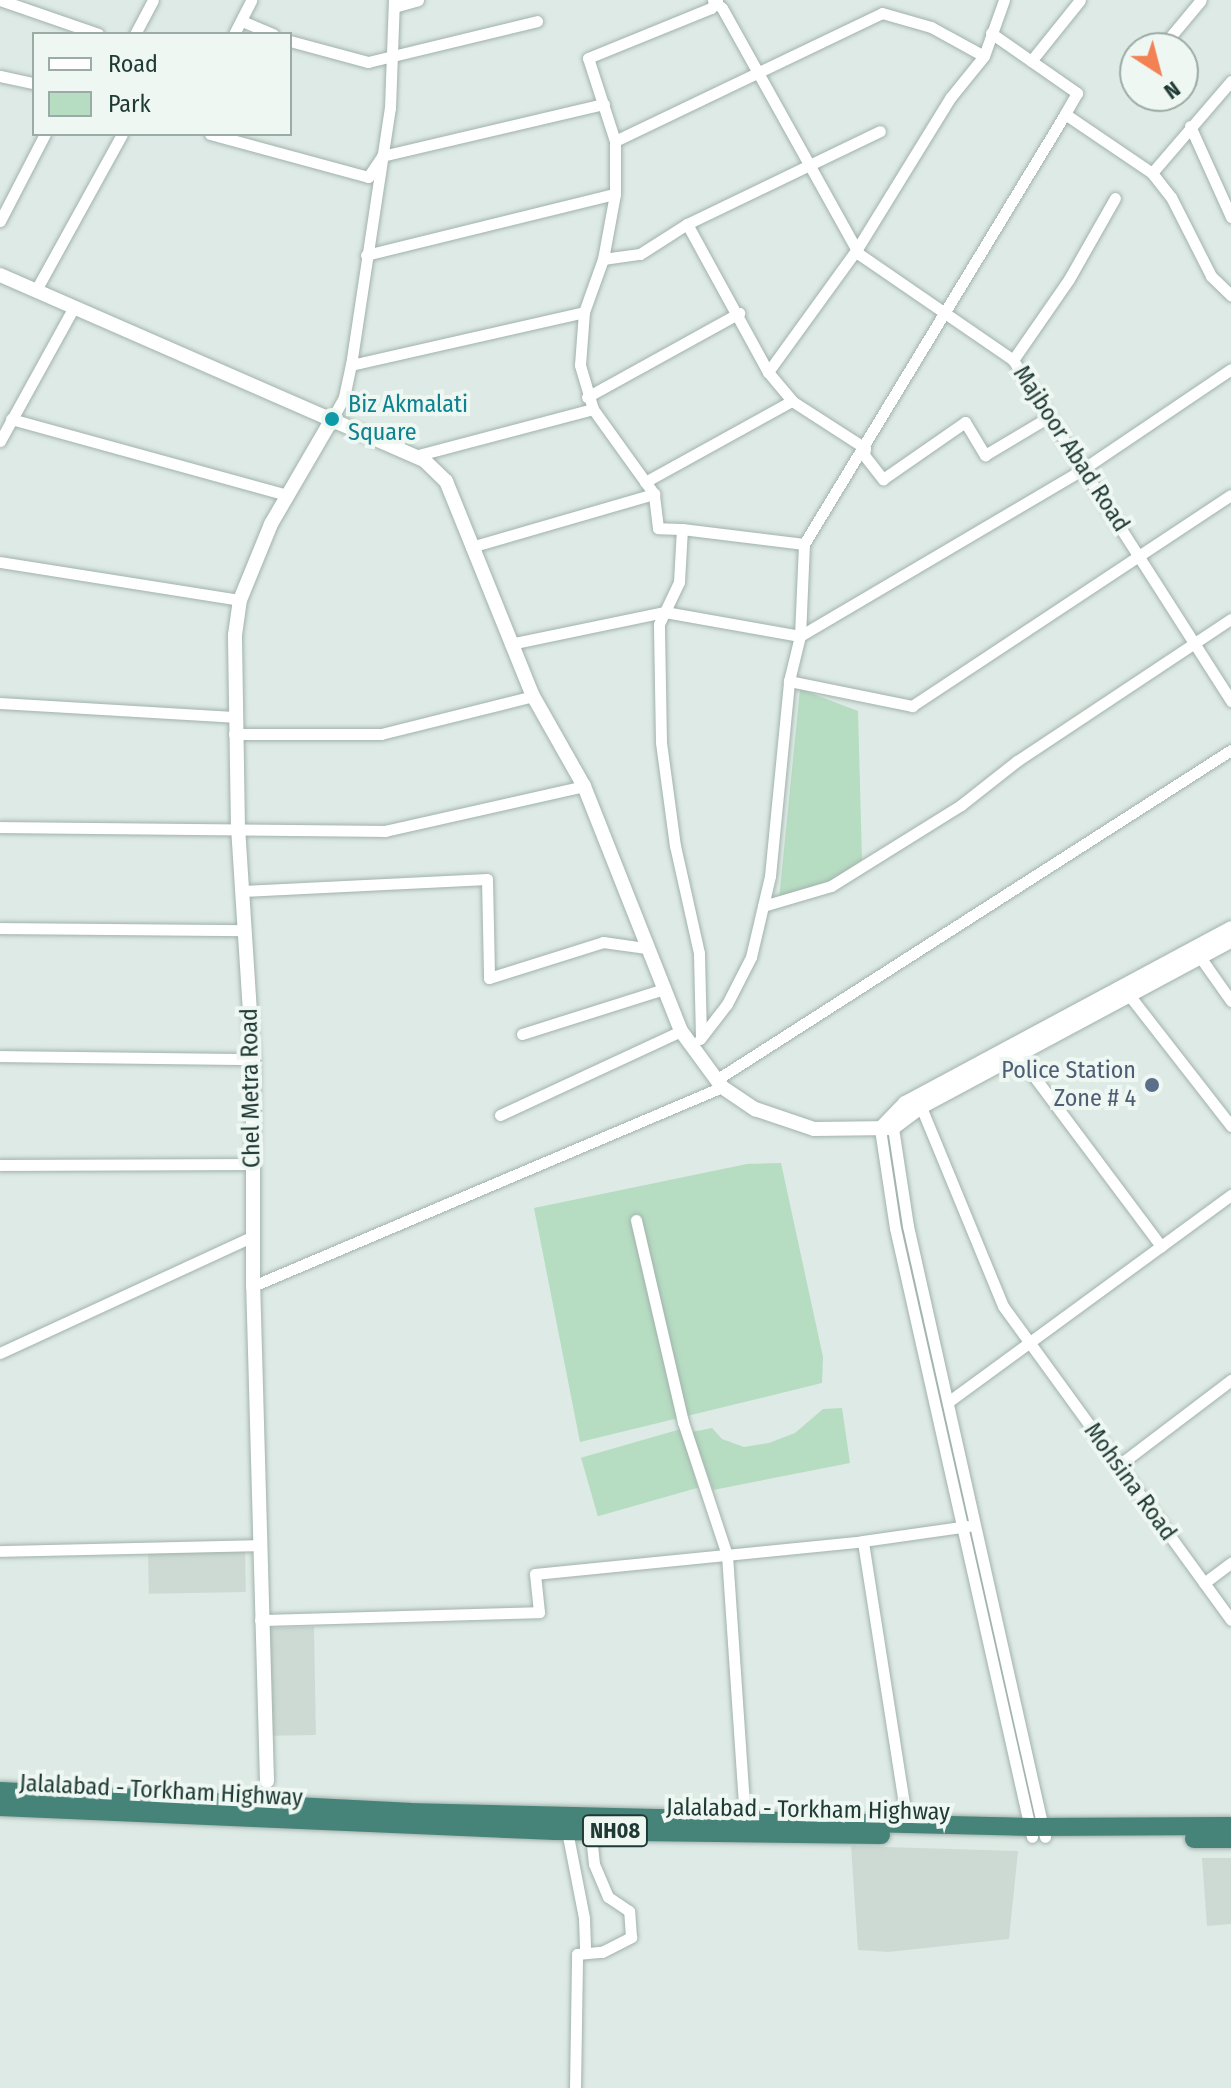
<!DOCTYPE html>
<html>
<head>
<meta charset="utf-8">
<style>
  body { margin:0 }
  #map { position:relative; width:1231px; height:2088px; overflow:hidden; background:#deeae5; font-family:"Fira Sans Condensed",sans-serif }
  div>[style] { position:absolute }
  .built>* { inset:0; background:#cddad4; transform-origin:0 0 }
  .green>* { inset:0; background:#b6dcc2; transform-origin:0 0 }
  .roads { filter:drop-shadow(0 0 2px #a1b2ac) drop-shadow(0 0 2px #a1b2ac) }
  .minor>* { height:11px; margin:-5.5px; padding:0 5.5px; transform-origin:5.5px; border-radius:5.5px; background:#fff }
  .tertiary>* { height:14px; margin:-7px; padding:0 7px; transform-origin:7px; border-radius:7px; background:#fff }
  .trunk>* { height:18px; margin:-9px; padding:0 9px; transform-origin:9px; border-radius:9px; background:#468378 }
  .dots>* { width:22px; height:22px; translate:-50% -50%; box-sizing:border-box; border:4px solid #eff7f3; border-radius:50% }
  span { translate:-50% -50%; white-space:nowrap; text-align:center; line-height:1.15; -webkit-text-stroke:8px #eff7f3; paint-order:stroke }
  .shield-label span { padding:2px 6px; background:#eff7f3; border:2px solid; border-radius:6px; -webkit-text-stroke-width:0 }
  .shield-label { font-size:22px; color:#1f3a34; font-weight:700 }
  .culture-label { font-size:24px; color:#0d838f }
  .left { translate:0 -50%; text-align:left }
  .street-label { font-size:24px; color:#1f3a34 }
  .service-label { font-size:24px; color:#4e5e75 }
  .right { translate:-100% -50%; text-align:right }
  .legend { position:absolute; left:32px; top:32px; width:260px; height:104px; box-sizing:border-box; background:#eff7f3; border:2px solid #9caba7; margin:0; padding:10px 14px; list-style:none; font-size:24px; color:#1f3a34 }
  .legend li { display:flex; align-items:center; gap:16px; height:40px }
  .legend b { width:40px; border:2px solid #9caba7 }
  .north { position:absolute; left:1119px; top:32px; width:80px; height:80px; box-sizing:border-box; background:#eff7f3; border:2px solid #9caba7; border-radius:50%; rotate:144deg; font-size:22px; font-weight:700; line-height:32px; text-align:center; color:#1f3a34 }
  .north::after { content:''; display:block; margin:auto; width:28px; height:36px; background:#f38153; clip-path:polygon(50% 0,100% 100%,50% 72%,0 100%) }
</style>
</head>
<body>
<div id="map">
  <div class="built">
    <i style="left:245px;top:1547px;width:45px;height:97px;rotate:89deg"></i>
    <i style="left:314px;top:1627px;width:108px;height:44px;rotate:89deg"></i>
    <i style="clip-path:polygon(851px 1846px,1018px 1851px,1009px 1939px,888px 1952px,858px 1950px)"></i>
    <i style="clip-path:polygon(1202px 1858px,1231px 1858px,1231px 1924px,1207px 1926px)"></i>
  </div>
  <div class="green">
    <i style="clip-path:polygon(800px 689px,858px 711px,862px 860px,830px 882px,779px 899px)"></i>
    <i style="clip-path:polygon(781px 1163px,823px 1357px,822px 1383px,580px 1442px,534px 1208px,747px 1164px)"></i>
    <i style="clip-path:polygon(842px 1408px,850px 1463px,713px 1490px,692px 1432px,712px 1428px,722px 1439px,744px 1447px,769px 1443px,795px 1433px,823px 1409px)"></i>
    <i style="left:681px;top:1429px;width:61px;height:104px;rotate:74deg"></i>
  </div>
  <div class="roads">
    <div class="minor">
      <i style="left:0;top:0;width:104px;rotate:19.1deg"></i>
      <i style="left:713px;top:0;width:12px;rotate:42deg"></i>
      <i style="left:722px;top:8px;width:282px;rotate:60.9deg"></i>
      <i style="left:859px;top:254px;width:187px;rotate:34.5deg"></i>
      <i style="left:1013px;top:360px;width:405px;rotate:57.4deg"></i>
      <i style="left:1004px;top:0;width:59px;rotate:109.7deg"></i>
      <i style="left:984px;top:56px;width:54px;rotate:129deg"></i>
      <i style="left:950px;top:98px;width:177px;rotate:121.6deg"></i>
      <i style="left:857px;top:249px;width:152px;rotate:125.9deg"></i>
      <i style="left:768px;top:372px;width:38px;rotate:50deg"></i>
      <i style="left:792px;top:401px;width:87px;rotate:32.8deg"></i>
      <i style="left:865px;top:448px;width:7px;rotate:98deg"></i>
      <i style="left:864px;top:455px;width:31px;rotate:52deg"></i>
      <i style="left:883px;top:479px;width:100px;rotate:-34.8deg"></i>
      <i style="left:965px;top:422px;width:39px;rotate:59deg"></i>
      <i style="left:985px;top:455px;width:72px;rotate:-30.8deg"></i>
      <i style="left:394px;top:7px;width:25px;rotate:-16deg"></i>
      <i style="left:242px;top:21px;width:34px;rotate:23deg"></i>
      <i style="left:991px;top:33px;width:105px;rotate:34.9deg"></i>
      <i style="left:1077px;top:93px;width:24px;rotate:120deg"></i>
      <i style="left:135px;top:34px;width:38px;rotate:-62deg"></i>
      <i style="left:234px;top:34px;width:38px;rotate:-63deg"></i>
      <i style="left:290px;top:41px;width:81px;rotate:15.1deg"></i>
      <i style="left:368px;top:62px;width:174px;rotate:-13.6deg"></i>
      <i style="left:1161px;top:48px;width:62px;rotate:-50.2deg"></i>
      <i style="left:1031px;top:61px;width:78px;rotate:-51.2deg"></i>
      <i style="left:0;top:76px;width:35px;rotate:12deg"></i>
      <i style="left:1231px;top:81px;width:121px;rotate:130.7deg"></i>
      <i style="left:1152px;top:173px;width:31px;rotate:52deg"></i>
      <i style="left:1171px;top:197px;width:89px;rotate:63.1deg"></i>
      <i style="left:1211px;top:276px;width:28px;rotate:44deg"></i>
      <i style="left:1134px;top:84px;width:1px;rotate:-45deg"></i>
      <i style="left:1190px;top:126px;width:100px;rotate:65.7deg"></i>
      <i style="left:210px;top:134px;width:164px;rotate:15.2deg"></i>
      <i style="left:368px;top:177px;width:25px;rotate:-56deg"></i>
      <i style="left:382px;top:156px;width:228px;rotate:-13.2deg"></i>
      <i style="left:615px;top:141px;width:296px;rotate:-25.6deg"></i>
      <i style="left:882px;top:13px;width:51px;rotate:15.9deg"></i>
      <i style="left:931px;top:27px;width:60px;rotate:28.7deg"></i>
      <i style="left:0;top:221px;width:98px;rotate:-62.7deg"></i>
      <i style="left:687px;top:224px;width:169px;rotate:61.3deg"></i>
      <i style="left:366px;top:255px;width:256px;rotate:-13.8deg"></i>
      <i style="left:603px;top:259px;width:37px;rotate:-8deg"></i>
      <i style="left:640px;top:254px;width:56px;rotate:-32.6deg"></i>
      <i style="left:687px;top:224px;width:214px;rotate:-25.7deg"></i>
      <i style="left:36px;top:290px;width:178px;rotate:-61.1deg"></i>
      <i style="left:1013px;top:360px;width:98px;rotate:-55.3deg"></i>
      <i style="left:1069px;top:279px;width:93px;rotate:-60.4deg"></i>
      <i style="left:351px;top:365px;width:239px;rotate:-12.8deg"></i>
      <i style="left:587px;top:397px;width:174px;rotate:-28.9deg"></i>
      <i style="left:11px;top:419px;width:285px;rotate:15.4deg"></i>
      <i style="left:332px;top:419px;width:25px;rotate:-61deg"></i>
      <i style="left:344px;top:397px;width:33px;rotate:-78deg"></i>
      <i style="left:351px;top:365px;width:260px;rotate:-81.4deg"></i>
      <i style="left:390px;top:108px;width:108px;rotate:-87.9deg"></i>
      <i style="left:0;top:441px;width:153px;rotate:-61.1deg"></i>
      <i style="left:415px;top:456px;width:184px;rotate:-14.8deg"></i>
      <i style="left:645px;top:482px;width:168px;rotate:-28.9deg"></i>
      <i style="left:682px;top:529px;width:123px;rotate:7deg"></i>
      <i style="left:471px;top:547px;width:191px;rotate:-16.2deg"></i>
      <i style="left:0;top:562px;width:243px;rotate:9deg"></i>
      <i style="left:510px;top:644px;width:158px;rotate:-11.7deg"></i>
      <i style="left:665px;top:612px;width:137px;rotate:10.1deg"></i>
      <i style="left:800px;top:636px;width:325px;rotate:-30.5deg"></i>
      <i style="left:1080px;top:471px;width:182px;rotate:-34deg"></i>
      <i style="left:789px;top:681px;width:126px;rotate:11.5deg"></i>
      <i style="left:912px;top:706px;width:382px;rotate:-33.5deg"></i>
      <i style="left:0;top:703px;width:234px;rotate:3.4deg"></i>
      <i style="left:234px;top:734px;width:147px"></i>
      <i style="left:381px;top:734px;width:157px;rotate:-14deg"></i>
      <i style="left:0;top:827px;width:385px;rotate:0.6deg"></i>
      <i style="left:385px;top:831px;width:204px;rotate:-12.7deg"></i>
      <i style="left:243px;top:891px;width:244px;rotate:-2.8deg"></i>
      <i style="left:487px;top:879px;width:99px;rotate:88.8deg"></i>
      <i style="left:489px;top:978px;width:120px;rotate:-17.5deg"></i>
      <i style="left:603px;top:942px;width:42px;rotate:8.1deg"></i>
      <i style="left:763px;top:906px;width:71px;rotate:-16.4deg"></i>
      <i style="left:831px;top:886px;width:153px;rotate:-31.9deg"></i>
      <i style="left:961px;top:805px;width:71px;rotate:-38.2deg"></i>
      <i style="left:1017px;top:761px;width:257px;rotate:-33.6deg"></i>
      <i style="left:0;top:928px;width:245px;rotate:0.5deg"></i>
      <i style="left:1200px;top:957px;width:54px;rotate:54.8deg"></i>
      <i style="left:1129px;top:995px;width:166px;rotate:52.1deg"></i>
      <i style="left:522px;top:1034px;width:149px;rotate:-17.6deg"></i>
      <i style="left:701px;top:1037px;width:84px;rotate:-91.4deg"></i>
      <i style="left:699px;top:953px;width:110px;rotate:-102.6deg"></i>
      <i style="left:675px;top:846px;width:105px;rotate:-97.7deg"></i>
      <i style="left:661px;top:742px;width:118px;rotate:-91deg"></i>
      <i style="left:659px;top:624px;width:47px;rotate:-64.5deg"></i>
      <i style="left:679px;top:582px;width:53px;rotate:-86.8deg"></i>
      <i style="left:682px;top:529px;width:24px;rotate:-178deg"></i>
      <i style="left:658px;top:528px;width:34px;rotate:-97deg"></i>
      <i style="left:654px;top:494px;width:105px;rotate:-125.7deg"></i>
      <i style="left:593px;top:409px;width:46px;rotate:-106.5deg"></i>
      <i style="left:580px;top:365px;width:53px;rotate:-85.7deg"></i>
      <i style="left:584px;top:312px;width:56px;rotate:-70.3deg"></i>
      <i style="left:603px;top:259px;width:66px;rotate:-79.5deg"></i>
      <i style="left:615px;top:194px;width:53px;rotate:-90deg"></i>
      <i style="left:615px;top:141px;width:87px;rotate:-108deg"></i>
      <i style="left:588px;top:58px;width:133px;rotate:-22.1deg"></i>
      <i style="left:711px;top:8px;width:10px;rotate:-53deg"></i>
      <i style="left:700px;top:1039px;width:44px;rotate:-52.4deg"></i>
      <i style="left:727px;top:1004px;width:53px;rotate:-62.9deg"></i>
      <i style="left:751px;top:957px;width:83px;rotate:-76.8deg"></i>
      <i style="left:770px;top:876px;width:196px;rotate:-84.4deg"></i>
      <i style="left:789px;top:681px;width:46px;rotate:-76.3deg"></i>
      <i style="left:800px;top:636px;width:92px;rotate:-87.5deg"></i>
      <i style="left:804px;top:544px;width:503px;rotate:-58.74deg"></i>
      <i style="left:1065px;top:114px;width:105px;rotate:34.1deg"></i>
      <i style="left:1018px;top:1055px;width:239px;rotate:53.2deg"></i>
      <i style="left:0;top:1056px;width:253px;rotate:0.7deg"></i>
      <i style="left:716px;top:1080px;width:612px;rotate:-32.65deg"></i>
      <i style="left:921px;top:1107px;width:215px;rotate:67.6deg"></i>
      <i style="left:1003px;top:1306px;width:388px;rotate:54deg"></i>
      <i style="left:500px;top:1115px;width:200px;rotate:-24.9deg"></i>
      <i style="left:893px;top:1128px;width:99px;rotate:81.3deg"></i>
      <i style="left:908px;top:1226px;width:626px;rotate:77.36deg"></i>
      <i style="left:880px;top:1129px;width:100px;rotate:81.4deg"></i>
      <i style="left:895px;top:1228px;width:624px;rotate:77.32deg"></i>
      <i style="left:0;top:1165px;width:252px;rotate:-0.2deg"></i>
      <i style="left:636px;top:1220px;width:207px;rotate:76.9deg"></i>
      <i style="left:683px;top:1422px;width:140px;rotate:71.7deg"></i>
      <i style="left:727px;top:1555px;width:266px;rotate:86.1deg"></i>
      <i style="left:253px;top:1286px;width:509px;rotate:-22.99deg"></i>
      <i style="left:0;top:1353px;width:279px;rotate:-24.8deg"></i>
      <i style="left:948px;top:1402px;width:351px;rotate:-36.2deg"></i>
      <i style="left:1119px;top:1465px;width:141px;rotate:-37.2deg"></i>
      <i style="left:0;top:1551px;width:259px;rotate:-1.3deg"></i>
      <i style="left:1204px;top:1583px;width:34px;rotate:-37deg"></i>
      <i style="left:260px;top:1620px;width:279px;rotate:-1.6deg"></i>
      <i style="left:539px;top:1612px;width:38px;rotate:-96deg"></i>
      <i style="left:535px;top:1574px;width:330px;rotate:-5.7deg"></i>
      <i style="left:907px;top:1823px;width:285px;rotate:-98.9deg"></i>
      <i style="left:863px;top:1541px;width:106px;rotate:-8.1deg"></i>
      <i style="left:567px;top:1831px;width:89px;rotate:78.9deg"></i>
      <i style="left:584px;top:1918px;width:35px;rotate:88deg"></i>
      <i style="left:575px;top:2088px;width:134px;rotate:-89.1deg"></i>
      <i style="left:577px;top:1954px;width:25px;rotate:-5deg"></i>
      <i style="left:602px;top:1952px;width:33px;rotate:-27deg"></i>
      <i style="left:631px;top:1937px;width:26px;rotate:-94deg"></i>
      <i style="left:629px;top:1911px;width:25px;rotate:-146deg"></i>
      <i style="left:608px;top:1897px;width:36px;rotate:-113deg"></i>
      <i style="left:594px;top:1864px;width:39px;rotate:-96deg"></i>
    </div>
    <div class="tertiary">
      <i style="left:0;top:275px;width:463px;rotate:23.6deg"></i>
      <i style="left:424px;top:460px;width:30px;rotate:44deg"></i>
      <i style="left:446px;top:481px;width:232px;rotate:68deg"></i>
      <i style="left:533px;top:696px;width:103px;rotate:60.5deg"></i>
      <i style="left:584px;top:786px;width:264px;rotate:68.4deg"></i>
      <i style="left:681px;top:1031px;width:69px;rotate:53.8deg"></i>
      <i style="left:722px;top:1087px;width:40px;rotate:34deg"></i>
      <i style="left:755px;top:1109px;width:62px;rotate:18.7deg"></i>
      <i style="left:814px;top:1129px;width:79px;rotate:-0.7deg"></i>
      <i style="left:893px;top:1128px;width:35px;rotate:-37deg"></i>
      <i style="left:921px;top:1107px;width:352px;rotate:-28.2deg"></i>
      <i style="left:880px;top:1129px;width:36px;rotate:-46deg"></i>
      <i style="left:905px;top:1103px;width:370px;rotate:-28.2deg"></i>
      <i style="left:267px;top:1781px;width:495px;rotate:-91.6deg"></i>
      <i style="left:253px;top:1286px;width:227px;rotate:-90deg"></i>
      <i style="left:253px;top:1059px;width:229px;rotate:-93.7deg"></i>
      <i style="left:238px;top:830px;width:195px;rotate:-90.9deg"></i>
      <i style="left:235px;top:635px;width:35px;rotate:-82deg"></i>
      <i style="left:240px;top:600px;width:82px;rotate:-67.8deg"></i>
      <i style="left:271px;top:524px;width:121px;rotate:-59.8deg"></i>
    </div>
    <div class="trunk">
      <i style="left:0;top:1791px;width:409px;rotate:2.9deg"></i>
      <i style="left:408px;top:1812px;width:623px;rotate:1.38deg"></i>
      <i style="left:1031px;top:1827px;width:200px;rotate:-0.3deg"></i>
      <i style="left:0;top:1807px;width:556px;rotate:2.48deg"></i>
      <i style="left:555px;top:1831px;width:326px;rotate:0.7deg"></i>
      <i style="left:1194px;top:1839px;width:37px"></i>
    </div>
  </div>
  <div class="dots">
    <i style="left:332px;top:419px;background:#0f9aa8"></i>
    <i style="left:1152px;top:1085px;background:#5c6f8a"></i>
  </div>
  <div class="shield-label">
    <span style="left:615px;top:1831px">NH08</span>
  </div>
  <div class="culture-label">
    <span class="left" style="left:348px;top:419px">Biz Akmalati<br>Square</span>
  </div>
  <div class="street-label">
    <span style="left:1071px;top:449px;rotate:57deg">Majboor Abad Road</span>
    <span style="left:251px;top:1088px;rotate:-91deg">Chel Metra Road</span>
    <span style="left:1130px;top:1482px;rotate:54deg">Mohsina Road</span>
    <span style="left:161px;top:1791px;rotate:3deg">Jalalabad - Torkham Highway</span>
    <span style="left:808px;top:1810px;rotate:1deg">Jalalabad - Torkham Highway</span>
  </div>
  <div class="service-label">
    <span class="right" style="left:1136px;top:1085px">Police Station<br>Zone # 4</span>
  </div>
  <ul class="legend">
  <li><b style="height:10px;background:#fff"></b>Road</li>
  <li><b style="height:22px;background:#b6dcc2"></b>Park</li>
  </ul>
  <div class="north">N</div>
</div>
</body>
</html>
